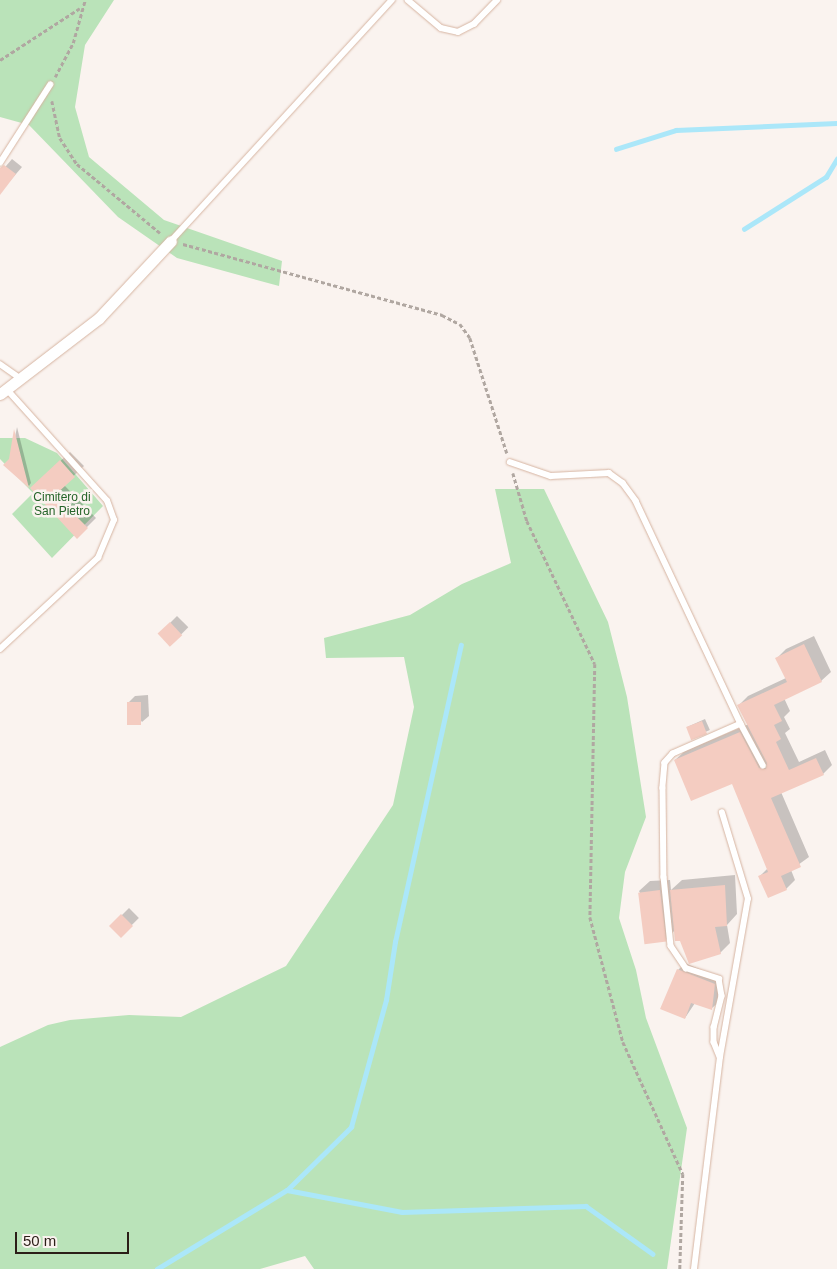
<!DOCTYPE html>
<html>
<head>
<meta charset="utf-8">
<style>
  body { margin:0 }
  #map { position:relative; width:837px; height:1269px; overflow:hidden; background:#faf3ef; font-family:Helvetica,sans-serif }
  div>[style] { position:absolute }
  .green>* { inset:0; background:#bae3b9 }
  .shadow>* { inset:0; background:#0003; transform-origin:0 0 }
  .stream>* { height:4.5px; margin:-2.25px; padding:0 2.25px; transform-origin:2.25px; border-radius:2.25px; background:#abe7f9 }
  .building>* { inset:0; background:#f4ccc1; transform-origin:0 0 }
  .path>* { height:2.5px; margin-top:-1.25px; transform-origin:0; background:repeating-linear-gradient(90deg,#b0a7a1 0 4px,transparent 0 6.5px) }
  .roads { filter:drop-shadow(0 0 1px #d6b4a1) drop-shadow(0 0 1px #d6b4a1) }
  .service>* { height:5.5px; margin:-2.75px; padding:0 2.75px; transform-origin:2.75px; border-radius:2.75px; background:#fff }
  .minor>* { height:11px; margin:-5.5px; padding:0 5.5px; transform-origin:5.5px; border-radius:5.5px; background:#fff }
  span { translate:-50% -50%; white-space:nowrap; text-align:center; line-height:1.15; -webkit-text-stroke:5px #faf3ef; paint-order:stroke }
  .park-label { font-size:12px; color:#256429 }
  .scale { position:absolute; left:15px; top:1232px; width:114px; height:22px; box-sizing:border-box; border:2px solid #2b1e17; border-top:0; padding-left:6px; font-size:15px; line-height:18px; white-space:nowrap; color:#2b1e17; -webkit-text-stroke:4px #faf3ef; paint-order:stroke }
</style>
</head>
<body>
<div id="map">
  <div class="green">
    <i style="clip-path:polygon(0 0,114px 0,85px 45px,75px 107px,89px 157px,164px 220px,282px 261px,279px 286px,177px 258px,118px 217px,29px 125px,0 117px)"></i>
    <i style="clip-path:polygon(0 438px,25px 438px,57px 453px,103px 506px,52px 558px,12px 514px,33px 493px,0 459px)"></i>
    <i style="clip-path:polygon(495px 489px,544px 489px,608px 622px,627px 697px,646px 817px,625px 872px,619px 918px,636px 970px,646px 1018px,687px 1128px,667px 1269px,314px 1269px,305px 1256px,260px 1269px,0 1269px,0 1047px,48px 1025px,70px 1020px,129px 1015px,181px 1017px,286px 966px,393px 805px,414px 707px,404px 657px,326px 658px,324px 638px,410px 615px,462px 584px,511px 563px)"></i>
  </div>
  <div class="shadow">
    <i style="clip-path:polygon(12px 159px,22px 167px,4px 188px,0 185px,0 173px)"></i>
    <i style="clip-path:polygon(17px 427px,31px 483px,29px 486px,9px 468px)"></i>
    <i style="clip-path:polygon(70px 452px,84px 466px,64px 485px,96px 518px,77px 537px,41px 479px)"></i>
    <i style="left:177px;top:616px;width:16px;height:25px;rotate:45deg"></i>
    <i style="clip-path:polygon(814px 636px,831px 672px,821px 681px,784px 698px,790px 711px,784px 717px,790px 729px,785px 733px,799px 762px,825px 750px,832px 765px,823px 774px,781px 792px,809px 857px,791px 870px,795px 880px,786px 889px,760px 876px,768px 868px,733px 782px,675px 760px,685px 751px,749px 724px,739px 705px,748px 696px,786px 678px,777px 658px,786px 649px)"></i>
    <i style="clip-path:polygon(148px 695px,149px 716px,142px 722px,128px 703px,135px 696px)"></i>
    <i style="left:705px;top:719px;width:12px;height:19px;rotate:66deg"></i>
    <i style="clip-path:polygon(735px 875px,737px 914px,727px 925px,730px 943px,720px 953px,675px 930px,665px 941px,639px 891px,650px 881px,670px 880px,671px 890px,682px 880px)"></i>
    <i style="left:129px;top:908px;width:14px;height:25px;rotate:45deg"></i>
    <i style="clip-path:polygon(685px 963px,722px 979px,719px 1002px,712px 1008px,695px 1003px,685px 1018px,678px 970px)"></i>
  </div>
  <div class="stream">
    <i style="left:616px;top:149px;width:63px;rotate:-17.6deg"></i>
    <i style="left:676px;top:130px;width:161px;rotate:-2.5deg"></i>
    <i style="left:744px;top:229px;width:97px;rotate:-32.4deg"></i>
    <i style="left:826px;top:177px;width:21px;rotate:-59deg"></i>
    <i style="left:287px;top:1190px;width:117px;rotate:10.8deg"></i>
    <i style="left:402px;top:1212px;width:184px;rotate:-1.9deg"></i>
    <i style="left:586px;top:1206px;width:82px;rotate:35.6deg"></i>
    <i style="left:157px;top:1269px;width:152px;rotate:-31.3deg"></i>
    <i style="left:287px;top:1190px;width:90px;rotate:-44.5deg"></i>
    <i style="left:351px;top:1127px;width:132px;rotate:-74.6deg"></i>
    <i style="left:386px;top:1000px;width:59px;rotate:-81.2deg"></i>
    <i style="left:395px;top:942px;width:304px;rotate:-77.5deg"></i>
  </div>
  <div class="building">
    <i style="clip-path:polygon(4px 165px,16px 174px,0 195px,0 168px)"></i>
    <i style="clip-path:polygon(14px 429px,29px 488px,3px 465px,9px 459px)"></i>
    <i style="clip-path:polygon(60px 460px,75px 477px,55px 495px,88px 528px,77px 539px,30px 488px)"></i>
    <i style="left:170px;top:622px;width:18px;height:17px;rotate:47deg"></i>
    <i style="clip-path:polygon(804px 644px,822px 682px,774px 705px,782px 721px,774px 725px,781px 739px,776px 742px,789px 770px,816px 758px,824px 775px,771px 798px,801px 867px,781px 876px,787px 890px,768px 898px,758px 876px,768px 872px,732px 784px,691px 801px,674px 760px,740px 732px,759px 768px,766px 769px,767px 763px,737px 705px,787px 682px,775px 658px)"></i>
    <i style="left:127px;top:702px;width:14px;height:23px"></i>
    <i style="left:702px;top:721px;width:14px;height:17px;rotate:69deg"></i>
    <i style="clip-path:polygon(725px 885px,727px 926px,715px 927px,721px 954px,689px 964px,680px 941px,675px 941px,670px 890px)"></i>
    <i style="left:660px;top:890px;width:52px;height:22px;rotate:83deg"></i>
    <i style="left:121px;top:914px;width:17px;height:17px;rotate:45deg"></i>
    <i style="clip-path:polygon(677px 969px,715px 984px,712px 1010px,691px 1003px,685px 1019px,660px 1009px)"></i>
  </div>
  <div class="path">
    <i style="left:0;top:60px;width:95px;rotate:-33deg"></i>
    <i style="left:55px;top:77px;width:38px;rotate:-62deg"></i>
    <i style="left:73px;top:43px;width:45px;rotate:-74.4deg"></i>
    <i style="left:52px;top:101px;width:38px;rotate:78deg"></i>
    <i style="left:60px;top:138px;width:31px;rotate:57deg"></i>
    <i style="left:77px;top:164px;width:108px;rotate:39.7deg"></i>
    <i style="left:183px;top:244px;width:269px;rotate:15.3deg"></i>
    <i style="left:442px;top:315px;width:20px;rotate:27deg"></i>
    <i style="left:460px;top:324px;width:17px;rotate:54deg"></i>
    <i style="left:470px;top:338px;width:121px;rotate:72.2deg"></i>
    <i style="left:513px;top:473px;width:50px;rotate:73.7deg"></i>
    <i style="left:527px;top:521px;width:158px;rotate:64.6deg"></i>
    <i style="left:595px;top:664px;width:253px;rotate:91.1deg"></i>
    <i style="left:590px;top:917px;width:129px;rotate:75.2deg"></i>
    <i style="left:623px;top:1042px;width:145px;rotate:65.6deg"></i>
    <i style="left:683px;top:1174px;width:95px;rotate:91.8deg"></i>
  </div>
  <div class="roads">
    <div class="service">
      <i style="left:408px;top:0;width:43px;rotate:40.3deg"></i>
      <i style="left:441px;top:28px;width:17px;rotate:13deg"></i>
      <i style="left:458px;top:32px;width:18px;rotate:-27deg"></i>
      <i style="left:474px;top:24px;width:33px;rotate:-46deg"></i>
      <i style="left:0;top:163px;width:93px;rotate:-57.3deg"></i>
      <i style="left:171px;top:241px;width:327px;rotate:-47.5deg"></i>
      <i style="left:0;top:364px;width:24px;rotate:35deg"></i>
      <i style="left:510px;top:462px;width:43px;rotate:18.9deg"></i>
      <i style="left:551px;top:476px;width:58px;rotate:-3deg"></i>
      <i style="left:609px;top:473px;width:17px;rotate:36deg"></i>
      <i style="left:623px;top:483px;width:22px;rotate:54deg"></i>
      <i style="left:636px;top:501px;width:246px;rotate:64.8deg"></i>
      <i style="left:741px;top:724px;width:74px;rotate:156.2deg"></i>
      <i style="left:673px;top:754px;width:12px;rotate:132deg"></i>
      <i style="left:665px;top:763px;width:25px;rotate:95deg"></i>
      <i style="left:663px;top:788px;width:89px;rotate:89.4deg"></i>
      <i style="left:664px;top:877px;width:69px;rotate:84.2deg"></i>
      <i style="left:671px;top:946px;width:27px;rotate:56deg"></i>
      <i style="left:686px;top:968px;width:35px;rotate:18deg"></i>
      <i style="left:719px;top:979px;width:17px;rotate:80deg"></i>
      <i style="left:722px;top:996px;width:32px;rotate:104deg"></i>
      <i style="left:714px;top:1027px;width:15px;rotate:90deg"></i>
      <i style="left:714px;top:1042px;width:16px;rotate:68deg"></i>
      <i style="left:0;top:649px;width:134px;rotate:-42.9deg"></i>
      <i style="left:98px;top:558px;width:41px;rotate:-67.2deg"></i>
      <i style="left:114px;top:520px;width:20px;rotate:-110deg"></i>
      <i style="left:107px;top:501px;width:151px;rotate:-132deg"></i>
      <i style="left:741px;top:724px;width:47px;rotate:61.8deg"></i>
      <i style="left:694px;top:1269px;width:214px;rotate:-83deg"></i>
      <i style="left:720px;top:1057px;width:160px;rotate:-80deg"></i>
      <i style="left:748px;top:899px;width:90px;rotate:-106.8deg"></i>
    </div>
    <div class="minor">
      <i style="left:0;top:394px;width:125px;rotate:-37.5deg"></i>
      <i style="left:99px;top:318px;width:105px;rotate:-46.9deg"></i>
    </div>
  </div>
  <div class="park-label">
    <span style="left:62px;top:505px">Cimitero di<br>San Pietro</span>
  </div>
  <div class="scale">50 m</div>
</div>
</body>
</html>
